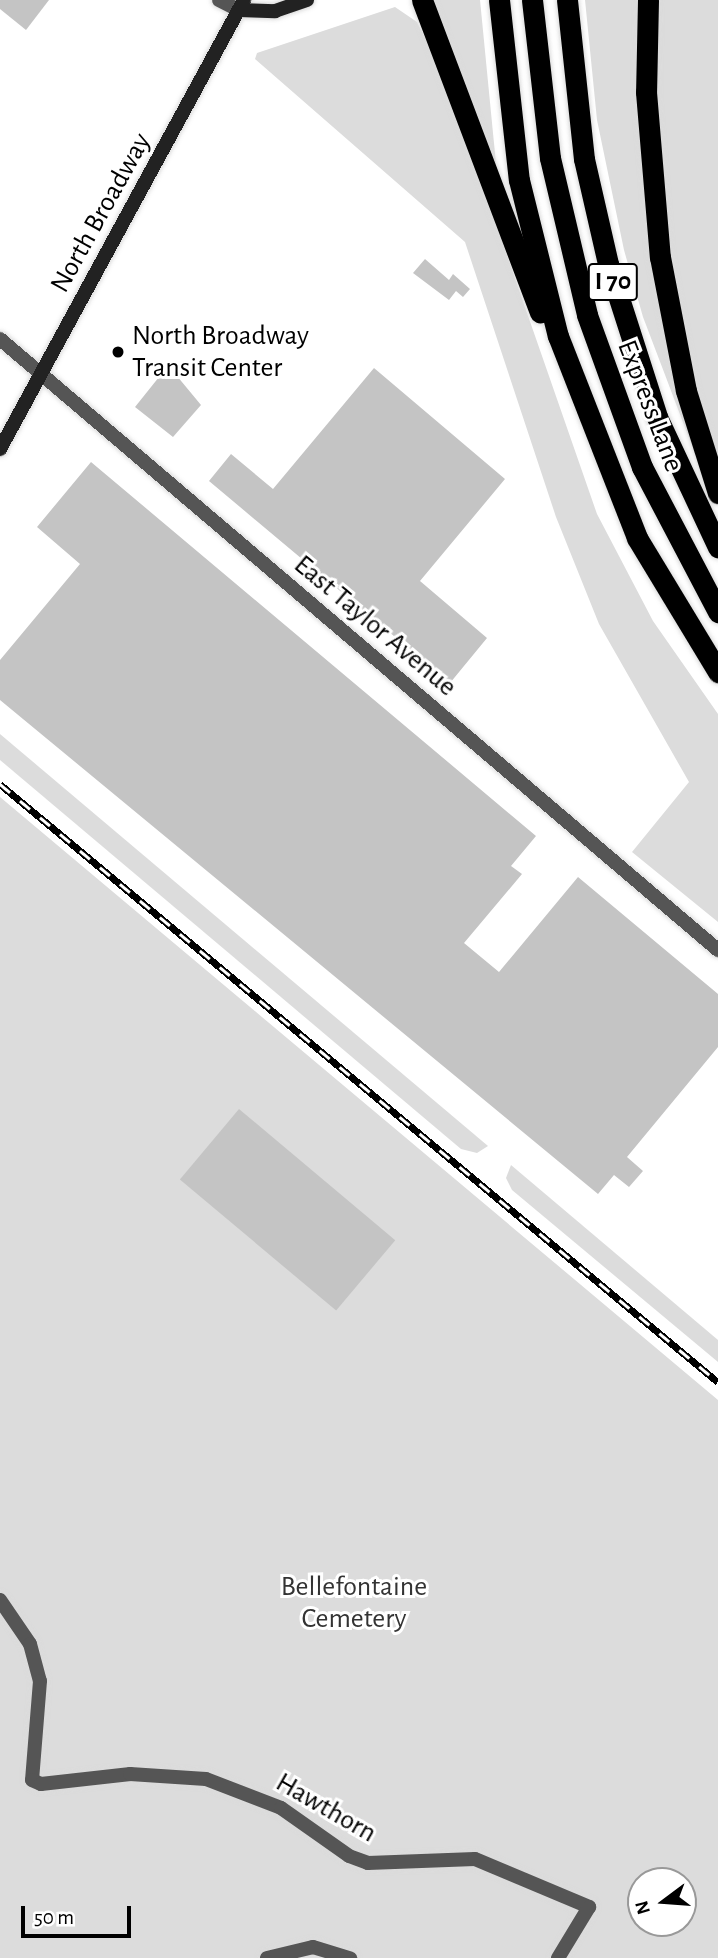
<!DOCTYPE html>
<html>
<head>
<meta charset="utf-8">
<style>
  body { margin:0 }
  #map { position:relative; width:718px; height:1958px; overflow:hidden; background:#fff; font-family:"Alegreya Sans",sans-serif }
  div>[style] { position:absolute }
  .green>* { inset:0; background:#dcdcdc }
  .building>* { inset:0; background:#c4c4c4; transform-origin:0 0 }
  .roads { filter:drop-shadow(0 0 2px #dbdbdb) drop-shadow(0 0 2px #dbdbdb) }
  .minor>* { height:14px; margin:-7px; padding:0 7px; transform-origin:7px; border-radius:7px; background:#555 }
  .tertiary>* { height:14px; margin:-7px; padding:0 7px; transform-origin:7px; border-radius:7px; background:#555 }
  .secondary>* { height:14px; margin:-7px; padding:0 7px; transform-origin:7px; border-radius:7px; background:#222 }
  .motorway>* { height:21px; margin:-10.5px; padding:0 10.5px; transform-origin:10.5px; border-radius:10.5px; background:#000 }
  .rail>* { height:7px; margin-top:-3.5px; transform-origin:0; background:repeating-linear-gradient(90deg,#fff 0 13px,#000 0 26px); box-sizing:border-box; border-block:2px solid #000 }
  .dots>* { width:19px; height:19px; translate:-50% -50%; box-sizing:border-box; border:4px solid #fff; border-radius:50% }
  span { translate:-50% -50%; white-space:nowrap; text-align:center; line-height:1.15; -webkit-text-stroke:6px #fff; paint-order:stroke }
  .shield-label span { padding:2px 5px; background:#fff; border:2px solid; border-radius:5px; -webkit-text-stroke-width:0 }
  .shield-label { font-size:26px; color:#000; font-weight:700 }
  .street-label { font-size:28px; color:#000 }
  .poi-label { font-size:28px; color:#000 }
  .left { translate:0 -50%; text-align:left }
  .park-label { font-size:28px; color:#333 }
  .north { position:absolute; left:627px; top:1867px; width:70px; height:70px; box-sizing:border-box; background:#fff; border:2px solid #999; border-radius:50%; rotate:254deg; font-size:19px; font-weight:700; line-height:28px; text-align:center; color:#000 }
  .north::after { content:''; display:block; margin:auto; width:24px; height:32px; background:#000; clip-path:polygon(50% 0,100% 100%,50% 72%,0 100%) }
  .scale { position:absolute; left:21px; top:1906px; width:110px; height:32px; box-sizing:border-box; border:4px solid #000; border-top:0; padding-left:9px; font-size:21px; line-height:24px; white-space:nowrap; color:#000; -webkit-text-stroke:5px #fff; paint-order:stroke }
</style>
</head>
<body>
<div id="map">
  <div class="green">
    <i style="clip-path:polygon(433px 0,480px 0,497px 174px)"></i>
    <i style="clip-path:polygon(585px 0,642px 0,639px 52px,697px 459px,643px 317px,624px 250px,597px 120px)"></i>
    <i style="clip-path:polygon(656px 0,718px 0,718px 466px,694px 393px,668px 267px,653px 79px)"></i>
    <i style="clip-path:polygon(395px 7px,417px 22px,445px 77px,597px 514px,653px 621px,718px 714px,718px 922px,632px 852px,689px 782px,599px 624px,556px 517px,465px 242px,255px 59px,257px 53px)"></i>
    <i style="clip-path:polygon(0 734px,488px 1146px,477px 1153px,461px 1149px,0 760px)"></i>
    <i style="clip-path:polygon(evenodd,0 797px,718px 1400px,718px 1958px,0 1958px,0 797px,641px 1881px,683px 1881px,683px 1923px,641px 1923px,641px 1881px)"></i>
    <i style="clip-path:polygon(511px 1165px,718px 1340px,718px 1362px,512px 1190px,506px 1178px)"></i>
  </div>
  <div class="building">
    <i style="clip-path:polygon(0 0,49px 0,26px 30px,0 9px)"></i>
    <i style="clip-path:polygon(425px 259px,449px 280px,453px 274px,470px 289px,463px 297px,456px 291px,449px 300px,413px 273px)"></i>
    <i style="clip-path:polygon(374px 368px,505px 479px,420px 581px,487px 638px,450px 683px,209px 481px,231px 454px,273px 489px)"></i>
    <i style="clip-path:polygon(172px 370px,201px 405px,173px 437px,135px 407px,163px 372px,169px 376px)"></i>
    <i style="clip-path:polygon(91px 462px,536px 836px,511px 866px,522px 874px,464px 943px,499px 972px,578px 877px,718px 994px,718px 1047px,627px 1157px,643px 1171px,629px 1187px,614px 1175px,598px 1194px,0 700px,0 660px,80px 564px,37px 527px)"></i>
    <i style="left:239px;top:1109px;width:204px;height:92px;rotate:40deg"></i>
  </div>
  <div class="roads">
    <div class="minor">
      <i style="left:0;top:1600px;width:53px;rotate:55.7deg"></i>
      <i style="left:30px;top:1644px;width:38px;rotate:75deg"></i>
      <i style="left:40px;top:1681px;width:99px;rotate:94.6deg"></i>
      <i style="left:32px;top:1780px;width:10px;rotate:24deg"></i>
      <i style="left:41px;top:1784px;width:90px;rotate:-6.4deg"></i>
      <i style="left:130px;top:1774px;width:76px;rotate:3.8deg"></i>
      <i style="left:206px;top:1779px;width:80px;rotate:21.1deg"></i>
      <i style="left:281px;top:1808px;width:83px;rotate:35.2deg"></i>
      <i style="left:349px;top:1856px;width:20px;rotate:20deg"></i>
      <i style="left:368px;top:1863px;width:107px;rotate:-2.1deg"></i>
      <i style="left:475px;top:1859px;width:124px;rotate:22.8deg"></i>
      <i style="left:589px;top:1907px;width:60px;rotate:121.3deg"></i>
      <i style="left:267px;top:1958px;width:47px;rotate:-13.4deg"></i>
      <i style="left:313px;top:1947px;width:39px;rotate:17deg"></i>
    </div>
    <div class="tertiary">
      <i style="left:219px;top:0;width:22px;rotate:27deg"></i>
      <i style="left:0;top:339px;width:943px;rotate:40.4deg"></i>
    </div>
    <div class="secondary">
      <i style="left:239px;top:10px;width:36px;rotate:2deg"></i>
      <i style="left:275px;top:11px;width:34px;rotate:-19deg"></i>
      <i style="left:0;top:449px;width:511px;rotate:-61.48deg"></i>
    </div>
    <div class="motorway">
      <i style="left:422px;top:0;width:334px;rotate:69.3deg"></i>
      <i style="left:499px;top:0;width:181px;rotate:83.7deg"></i>
      <i style="left:519px;top:180px;width:161px;rotate:76deg"></i>
      <i style="left:558px;top:336px;width:217px;rotate:68.6deg"></i>
      <i style="left:637px;top:538px;width:157px;rotate:58.8deg"></i>
      <i style="left:532px;top:0;width:159px;rotate:83.5deg"></i>
      <i style="left:550px;top:158px;width:161px;rotate:76.7deg"></i>
      <i style="left:587px;top:315px;width:162px;rotate:70.1deg"></i>
      <i style="left:642px;top:467px;width:164px;rotate:62.3deg"></i>
      <i style="left:567px;top:0;width:160px;rotate:83.9deg"></i>
      <i style="left:584px;top:159px;width:108px;rotate:77.1deg"></i>
      <i style="left:608px;top:264px;width:161px;rotate:72.2deg"></i>
      <i style="left:657px;top:417px;width:144px;rotate:64.9deg"></i>
      <i style="left:648px;top:0;width:92px;rotate:91.2deg"></i>
      <i style="left:646px;top:92px;width:166px;rotate:85.2deg"></i>
      <i style="left:660px;top:257px;width:136px;rotate:79deg"></i>
      <i style="left:686px;top:391px;width:107px;rotate:72.6deg"></i>
    </div>
  </div>
  <div class="rail">
    <i style="left:0;top:784px;width:934px;rotate:39.79deg"></i>
  </div>
  <div class="dots">
    <i style="left:118px;top:352px;background:#000"></i>
  </div>
  <div class="shield-label">
    <span style="left:613px;top:282px">I 70</span>
  </div>
  <div class="street-label">
    <span style="left:101px;top:213px;rotate:-61deg">North Broadway</span>
    <span style="left:650px;top:406px;rotate:69deg">Express Lane</span>
    <span style="left:375px;top:626px;rotate:40deg">East Taylor Avenue</span>
    <span style="left:326px;top:1808px;rotate:30deg">Hawthorn</span>
  </div>
  <div class="poi-label">
    <span class="left" style="left:132px;top:352px">North Broadway<br>Transit Center</span>
  </div>
  <div class="park-label">
    <span style="left:354px;top:1603px">Bellefontaine<br>Cemetery</span>
  </div>
  <div class="north">N</div>
  <div class="scale">50 m</div>
</div>
</body>
</html>
